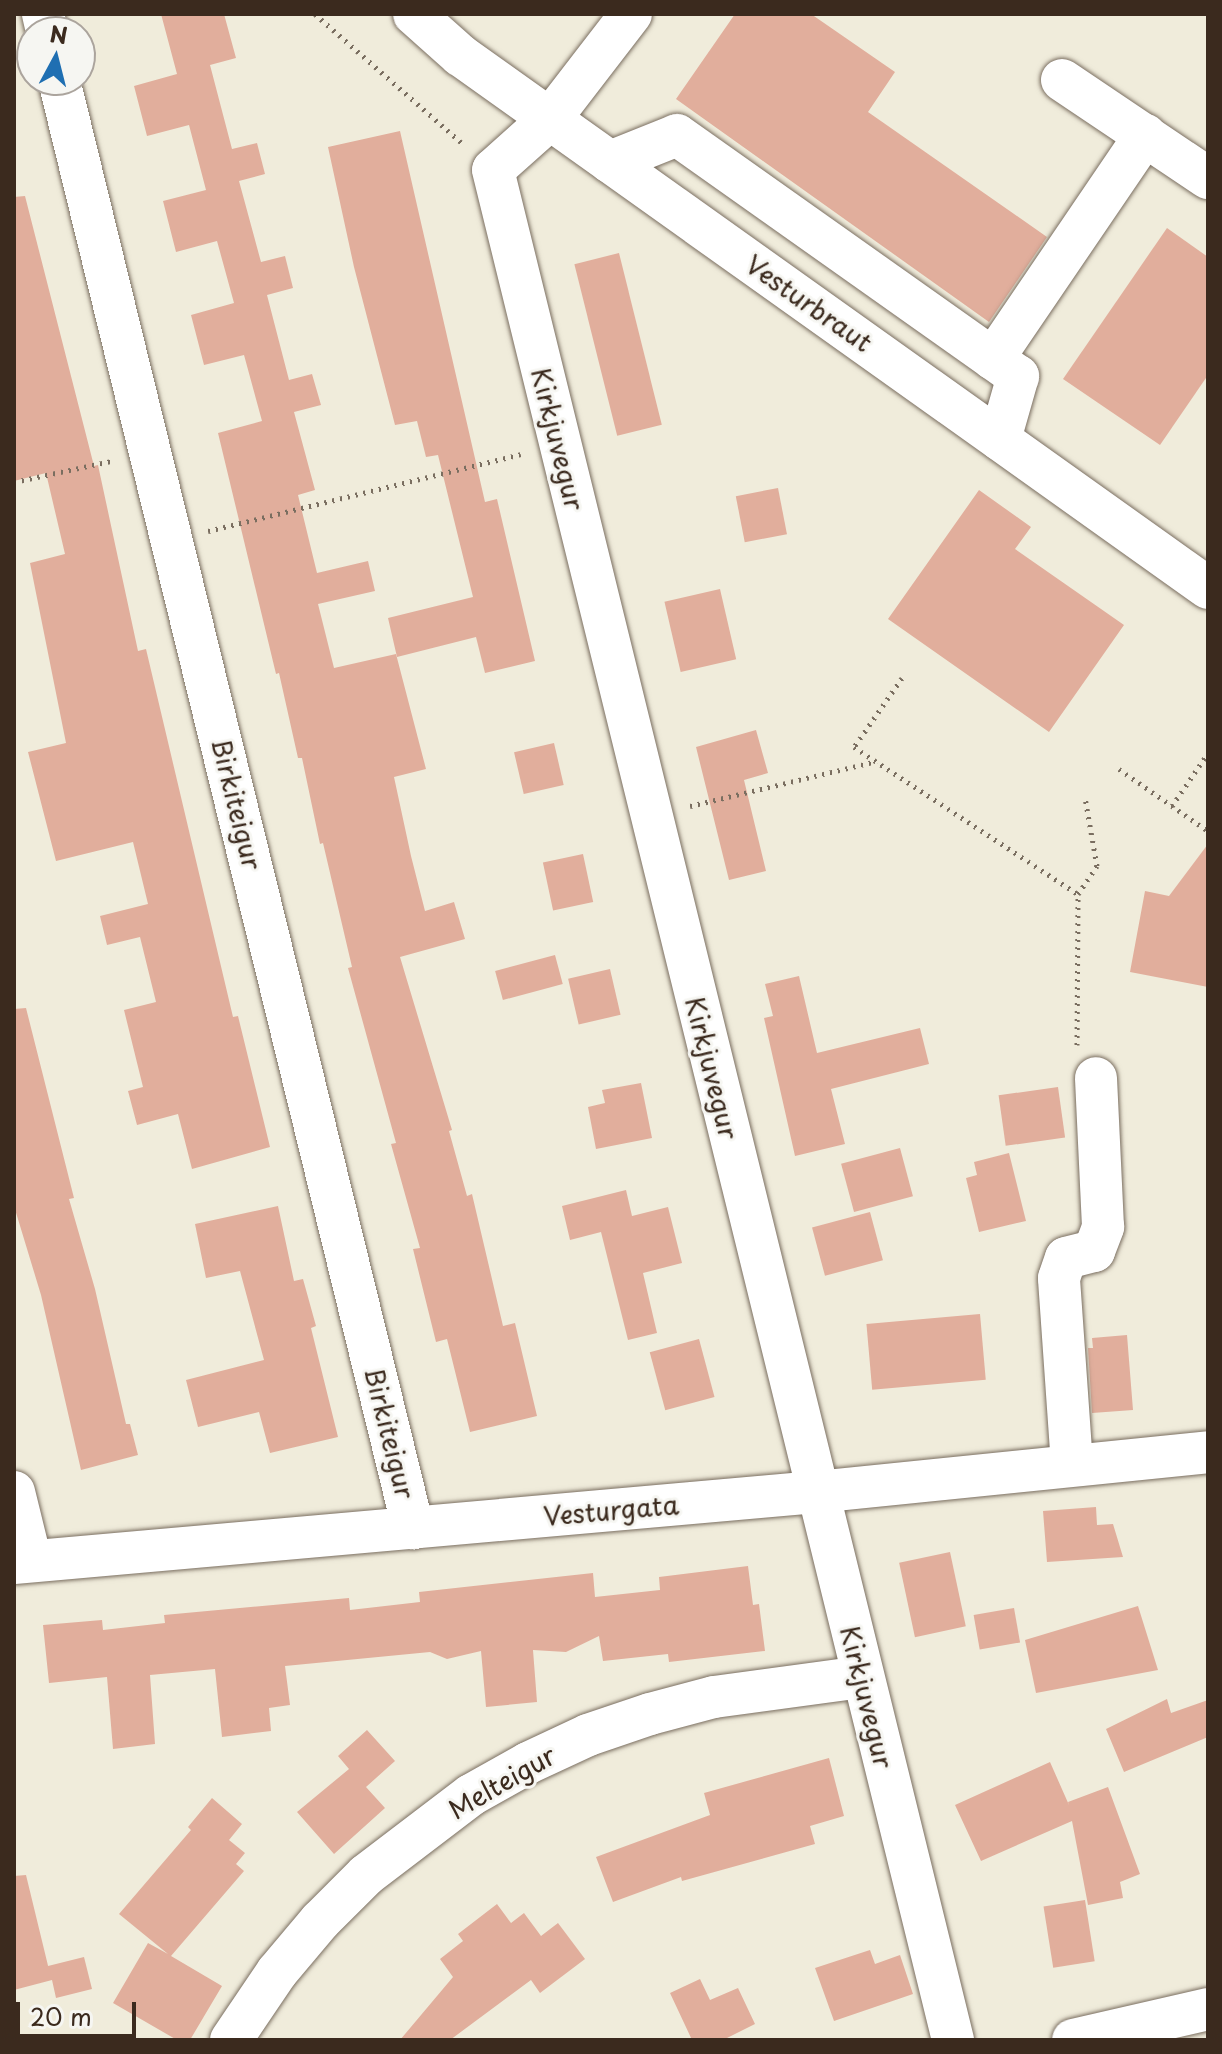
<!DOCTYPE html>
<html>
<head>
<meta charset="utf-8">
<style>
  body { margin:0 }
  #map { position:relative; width:1222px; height:2054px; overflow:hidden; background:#f0ecdb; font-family:"Playpen Sans",sans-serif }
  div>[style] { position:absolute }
  .building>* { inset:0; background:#e1ae9c; transform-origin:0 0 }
  .path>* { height:5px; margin-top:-2.5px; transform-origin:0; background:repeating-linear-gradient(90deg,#7a6e60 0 2px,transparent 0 8px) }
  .roads { filter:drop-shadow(0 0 2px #7a6e60) drop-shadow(0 0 2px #7a6e60) }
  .minor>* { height:42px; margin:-21px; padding:0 21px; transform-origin:21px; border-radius:21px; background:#fff }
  span { translate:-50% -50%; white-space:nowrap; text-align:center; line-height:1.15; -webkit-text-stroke:6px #f6f6f2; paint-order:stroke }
  .street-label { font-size:26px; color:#3b2a1e }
  .frame { position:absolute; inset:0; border:16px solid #3b2a1e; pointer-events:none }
  .north { position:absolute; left:16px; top:16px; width:80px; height:80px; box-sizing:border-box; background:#f6f6f2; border:2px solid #aba49d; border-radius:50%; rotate:7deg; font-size:22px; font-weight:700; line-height:32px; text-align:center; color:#3b2a1e }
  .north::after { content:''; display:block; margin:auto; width:28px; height:36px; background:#1f6fb2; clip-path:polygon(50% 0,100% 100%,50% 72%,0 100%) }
  .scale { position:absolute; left:16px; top:2002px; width:120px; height:36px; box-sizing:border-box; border:4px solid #3b2a1e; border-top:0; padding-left:10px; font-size:24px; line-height:28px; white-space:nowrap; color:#3b2a1e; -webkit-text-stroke:6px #f6f6f2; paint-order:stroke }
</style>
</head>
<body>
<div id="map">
  <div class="building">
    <i style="clip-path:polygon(161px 14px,224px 14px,236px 58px,210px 65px,232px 149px,257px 143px,265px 174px,239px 181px,261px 262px,285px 256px,293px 288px,267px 295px,289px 380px,312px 374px,321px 405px,294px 412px,315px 490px,298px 495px,317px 573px,368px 561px,375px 591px,318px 604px,334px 668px,396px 654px,426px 769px,394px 777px,411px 856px,425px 911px,454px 902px,465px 939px,400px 957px,452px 1130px,449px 1131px,467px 1196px,472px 1194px,503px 1326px,515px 1323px,537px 1416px,470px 1432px,447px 1339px,436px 1342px,413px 1249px,420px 1248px,391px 1144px,396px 1143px,348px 968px,352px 967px,323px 843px,320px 844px,302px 758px,298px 758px,279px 673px,276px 674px,218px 433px,262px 421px,244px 355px,204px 365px,191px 315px,234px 303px,217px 241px,176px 252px,163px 201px,206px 190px,189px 125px,147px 136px,134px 86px,177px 74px)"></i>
    <i style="clip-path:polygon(735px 14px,811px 14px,895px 72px,868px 112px,1047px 237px,989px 322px,676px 99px)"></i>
    <i style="clip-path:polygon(400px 131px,485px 502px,497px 499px,535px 661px,485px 673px,476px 637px,397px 657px,388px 618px,473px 597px,438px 455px,426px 457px,417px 421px,395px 425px,354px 267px,328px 147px)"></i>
    <i style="clip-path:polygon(25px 196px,94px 466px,98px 465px,138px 651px,146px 649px,233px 1017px,238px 1016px,270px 1147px,192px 1169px,178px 1114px,137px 1125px,128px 1091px,143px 1087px,124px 1010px,156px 1002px,140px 937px,107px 945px,100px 916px,148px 904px,133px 842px,56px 861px,28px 752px,66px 743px,30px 563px,65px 554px,46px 473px,14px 481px,14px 197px)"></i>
    <i style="clip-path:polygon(1167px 228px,1208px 257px,1208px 375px,1160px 445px,1063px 379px)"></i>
    <i style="left:619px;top:253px;width:177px;height:46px;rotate:76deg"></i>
    <i style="left:778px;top:488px;width:47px;height:43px;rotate:79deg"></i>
    <i style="clip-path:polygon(979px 490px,1031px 527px,1015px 549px,1124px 625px,1049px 732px,888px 619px)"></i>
    <i style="left:720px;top:589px;width:72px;height:57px;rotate:77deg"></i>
    <i style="clip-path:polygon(756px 730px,768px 773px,744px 780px,766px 871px,729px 880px,696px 747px)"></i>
    <i style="left:554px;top:743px;width:43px;height:41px;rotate:77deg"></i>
    <i style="clip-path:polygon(1208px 844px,1208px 987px,1130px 972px,1145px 891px,1169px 896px)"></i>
    <i style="left:583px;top:854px;width:49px;height:41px;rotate:78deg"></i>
    <i style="left:555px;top:955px;width:30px;height:62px;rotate:75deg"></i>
    <i style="left:610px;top:969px;width:47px;height:43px;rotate:77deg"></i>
    <i style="clip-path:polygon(799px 976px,817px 1053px,920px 1028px,929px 1064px,831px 1089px,845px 1144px,795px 1156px,764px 1018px,773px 1016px,765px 984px)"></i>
    <i style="clip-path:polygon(26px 1008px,74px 1198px,69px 1199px,95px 1289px,126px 1424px,130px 1424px,138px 1455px,81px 1470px,41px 1295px,14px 1206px,14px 1009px)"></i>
    <i style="clip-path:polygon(641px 1083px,652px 1138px,596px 1149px,588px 1107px,605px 1103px,602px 1090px)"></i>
    <i style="left:1058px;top:1087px;width:51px;height:60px;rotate:82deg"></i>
    <i style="left:900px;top:1148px;width:50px;height:61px;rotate:75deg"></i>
    <i style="clip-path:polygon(1009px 1153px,1026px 1221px,979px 1232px,966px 1178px,977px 1175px,974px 1162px)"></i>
    <i style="clip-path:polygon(626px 1190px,632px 1216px,668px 1207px,682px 1263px,643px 1273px,657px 1333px,628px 1340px,601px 1232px,570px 1240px,562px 1206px)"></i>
    <i style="clip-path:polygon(278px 1206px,294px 1281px,303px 1279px,316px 1326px,311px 1328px,338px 1437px,270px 1453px,259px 1412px,198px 1427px,186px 1380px,264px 1360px,240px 1271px,206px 1278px,195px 1224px)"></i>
    <i style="left:870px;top:1212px;width:50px;height:60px;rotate:75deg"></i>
    <i style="left:980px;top:1314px;width:66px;height:114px;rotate:85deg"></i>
    <i style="clip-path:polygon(1127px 1335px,1133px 1410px,1092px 1413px,1088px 1348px,1093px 1348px,1092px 1338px)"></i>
    <i style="left:699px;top:1339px;width:60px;height:51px;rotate:75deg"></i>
    <i style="clip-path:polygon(1096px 1507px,1097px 1525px,1113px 1524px,1123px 1557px,1047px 1562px,1043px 1511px)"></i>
    <i style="left:950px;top:1552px;width:76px;height:52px;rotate:78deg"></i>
    <i style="clip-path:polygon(748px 1566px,753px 1605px,759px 1604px,765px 1651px,669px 1662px,668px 1654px,603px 1661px,599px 1636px,566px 1652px,533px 1650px,537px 1702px,486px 1707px,481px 1651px,447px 1659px,430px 1652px,285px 1666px,290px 1705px,269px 1708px,271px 1731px,222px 1737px,215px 1669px,150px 1675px,155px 1744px,113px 1749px,107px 1677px,49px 1683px,43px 1625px,102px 1620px,103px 1630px,165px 1623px,164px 1615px,349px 1598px,350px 1610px,420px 1602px,419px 1592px,593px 1573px,595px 1597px,660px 1590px,659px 1577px)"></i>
    <i style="clip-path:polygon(1138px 1606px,1158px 1670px,1036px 1693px,1025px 1640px)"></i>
    <i style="left:1014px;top:1608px;width:35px;height:41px;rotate:80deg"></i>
    <i style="clip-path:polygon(1167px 1699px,1171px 1713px,1208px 1700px,1208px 1737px,1124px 1772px,1106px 1729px)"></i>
    <i style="clip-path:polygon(367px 1730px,395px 1761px,366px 1787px,385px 1808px,334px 1854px,297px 1812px,349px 1769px,338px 1756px)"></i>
    <i style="clip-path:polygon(829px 1758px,844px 1816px,810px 1826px,815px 1844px,682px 1881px,681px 1877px,613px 1902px,596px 1857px,710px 1815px,704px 1793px)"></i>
    <i style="clip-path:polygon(1050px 1762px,1069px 1805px,1068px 1802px,1108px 1787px,1140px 1874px,1120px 1882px,1123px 1898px,1088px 1905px,1072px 1821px,981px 1861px,955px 1805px)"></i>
    <i style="clip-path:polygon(212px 1798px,242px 1824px,229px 1840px,245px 1853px,236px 1864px,244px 1871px,171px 1956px,222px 1986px,190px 2040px,177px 2040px,113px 2003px,148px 1943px,168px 1954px,119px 1914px,191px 1830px,188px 1827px)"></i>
    <i style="clip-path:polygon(26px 1875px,51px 1978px,48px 1966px,84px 1957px,92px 1989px,56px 1998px,52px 1980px,14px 1990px,14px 1876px)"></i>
    <i style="left:1085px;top:1900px;width:62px;height:42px;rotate:81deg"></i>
    <i style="clip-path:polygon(497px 1904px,511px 1923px,524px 1913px,541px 1936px,558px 1923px,585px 1959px,540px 1993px,531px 1980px,450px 2040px,400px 2040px,453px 1977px,440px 1959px,463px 1941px,458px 1934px)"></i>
    <i style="clip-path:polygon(870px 1950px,875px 1964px,900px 1955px,913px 1994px,834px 2021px,815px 1968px)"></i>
    <i style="clip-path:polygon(700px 1979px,710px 2000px,738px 1988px,755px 2024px,723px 2040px,692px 2040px,670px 1993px)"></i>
  </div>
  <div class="path">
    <i style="left:315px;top:14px;width:198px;rotate:41.3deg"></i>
    <i style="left:14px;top:482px;width:99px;rotate:-12.2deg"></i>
    <i style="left:208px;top:531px;width:322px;rotate:-13.8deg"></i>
    <i style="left:902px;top:678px;width:84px;rotate:124.8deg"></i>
    <i style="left:854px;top:747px;width:268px;rotate:33.3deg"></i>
    <i style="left:1119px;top:769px;width:108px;rotate:34.9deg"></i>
    <i style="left:690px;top:806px;width:192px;rotate:-13.5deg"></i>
    <i style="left:1172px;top:806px;width:64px;rotate:-55.8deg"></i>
    <i style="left:1077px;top:1045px;width:151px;rotate:-89.6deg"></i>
    <i style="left:1078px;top:894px;width:34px;rotate:-56deg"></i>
    <i style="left:1097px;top:866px;width:70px;rotate:-99.9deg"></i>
  </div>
  <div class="roads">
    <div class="minor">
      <i style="left:43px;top:14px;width:18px;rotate:77deg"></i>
      <i style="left:414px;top:14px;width:62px;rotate:41.7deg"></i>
      <i style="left:460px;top:55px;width:918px;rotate:35.47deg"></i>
      <i style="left:631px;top:14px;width:133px;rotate:127.6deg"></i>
      <i style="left:550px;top:119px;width:76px;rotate:138.2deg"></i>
      <i style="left:493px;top:170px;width:1926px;rotate:76.18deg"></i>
      <i style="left:59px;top:80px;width:1491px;rotate:76.26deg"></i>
      <i style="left:1062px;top:80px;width:176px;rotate:33.9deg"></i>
      <i style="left:610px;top:162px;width:72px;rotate:-21.9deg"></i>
      <i style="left:677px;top:135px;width:418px;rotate:35.3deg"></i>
      <i style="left:1018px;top:376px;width:66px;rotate:105.9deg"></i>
      <i style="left:993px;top:359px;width:271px;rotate:-55.8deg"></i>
      <i style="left:1072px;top:1465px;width:187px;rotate:-94deg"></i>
      <i style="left:1059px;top:1278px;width:21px;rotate:-71deg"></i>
      <i style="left:1066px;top:1258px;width:29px;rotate:-14deg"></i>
      <i style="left:1094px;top:1251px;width:26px;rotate:-69deg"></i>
      <i style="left:1103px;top:1227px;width:149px;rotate:-92.7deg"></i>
      <i style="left:14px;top:1492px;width:71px;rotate:76.2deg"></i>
      <i style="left:14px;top:1563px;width:805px;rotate:-5.06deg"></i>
      <i style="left:816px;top:1492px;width:394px;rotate:-5.8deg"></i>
      <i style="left:231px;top:2040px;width:82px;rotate:-55.9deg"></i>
      <i style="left:277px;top:1972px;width:67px;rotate:-49.9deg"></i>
      <i style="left:320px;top:1921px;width:65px;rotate:-45deg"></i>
      <i style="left:366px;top:1875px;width:132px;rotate:-37.3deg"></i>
      <i style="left:471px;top:1795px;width:65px;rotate:-29.3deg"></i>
      <i style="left:528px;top:1763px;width:66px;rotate:-25deg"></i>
      <i style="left:588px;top:1735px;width:65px;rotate:-18.7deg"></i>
      <i style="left:650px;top:1714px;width:66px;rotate:-14.9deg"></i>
      <i style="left:714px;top:1697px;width:149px;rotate:-7.7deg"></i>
      <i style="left:1073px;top:2040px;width:139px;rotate:-12.9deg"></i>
    </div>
  </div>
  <div class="street-label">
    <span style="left:809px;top:303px;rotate:35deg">Vesturbraut</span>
    <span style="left:558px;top:439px;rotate:76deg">Kirkjuvegur</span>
    <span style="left:237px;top:804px;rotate:76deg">Birkiteigur</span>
    <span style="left:712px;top:1068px;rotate:76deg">Kirkjuvegur</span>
    <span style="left:390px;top:1433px;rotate:76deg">Birkiteigur</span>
    <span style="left:611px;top:1510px;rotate:-5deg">Vesturgata</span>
    <span style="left:867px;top:1697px;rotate:76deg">Kirkjuvegur</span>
    <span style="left:502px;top:1782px;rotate:-30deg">Melteigur</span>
  </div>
  <div class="frame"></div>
  <div class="north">N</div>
  <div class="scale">20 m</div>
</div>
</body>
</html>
